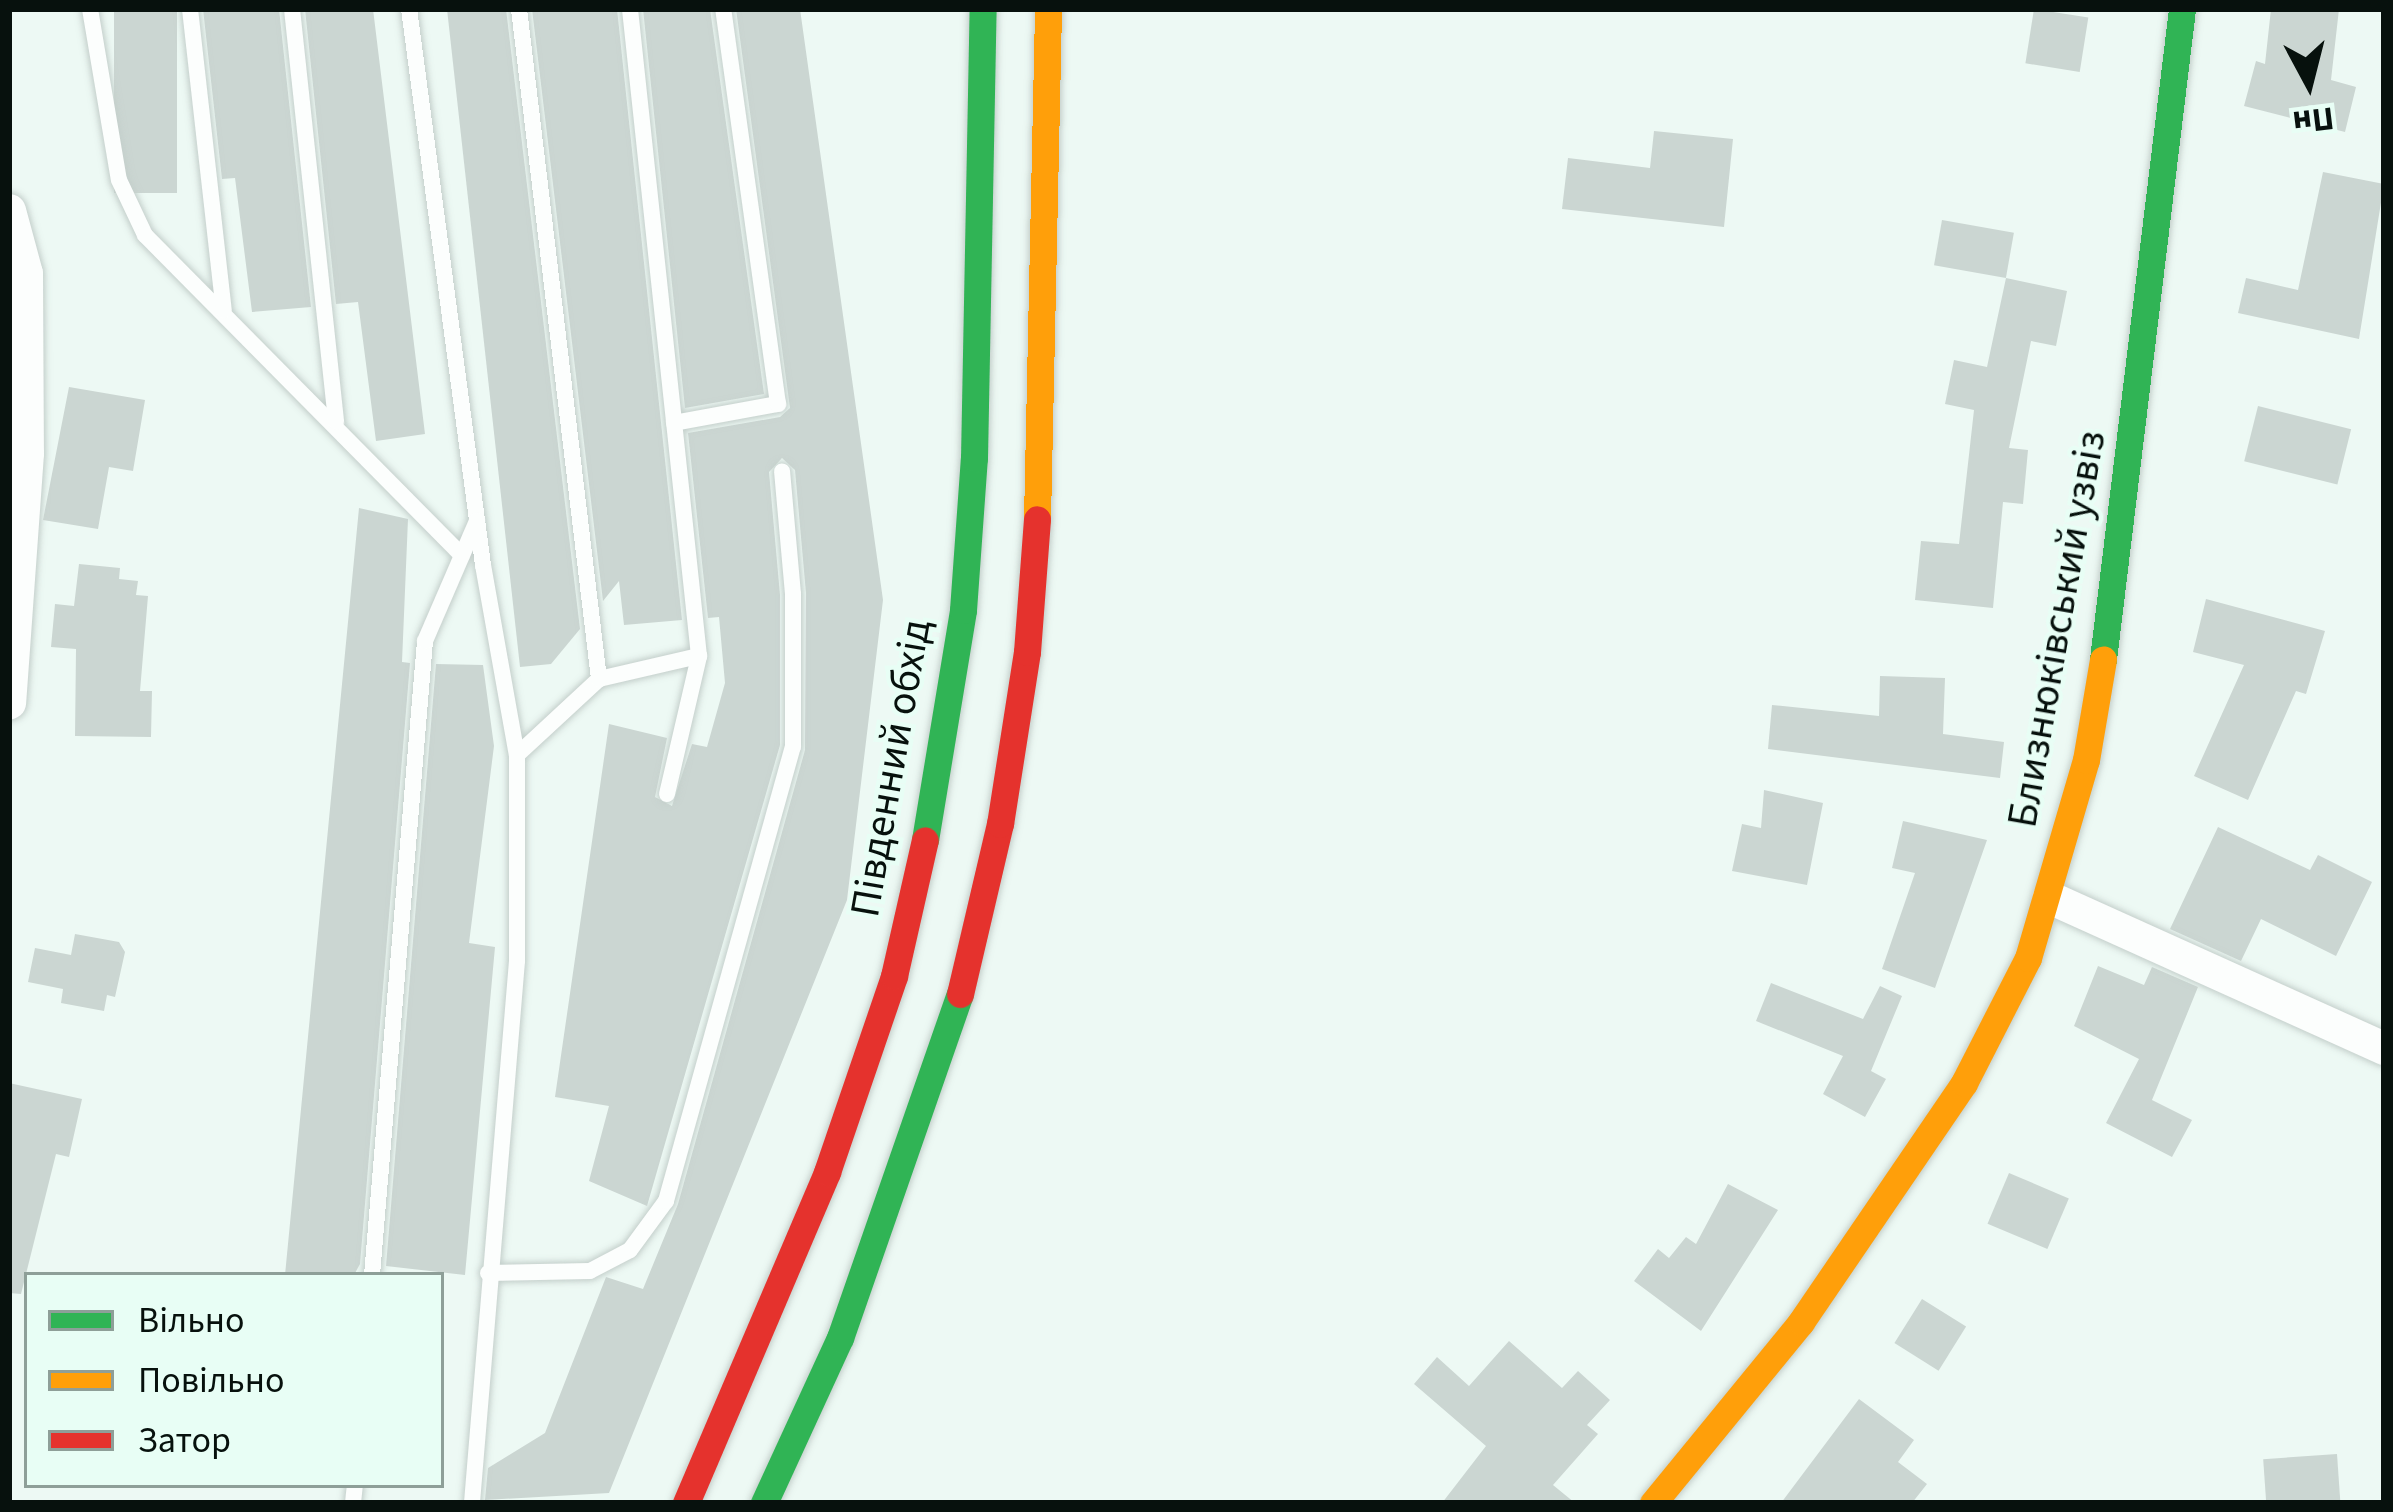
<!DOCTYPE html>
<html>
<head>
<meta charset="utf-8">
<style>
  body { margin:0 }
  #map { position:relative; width:2393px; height:1512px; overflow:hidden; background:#edf9f4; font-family:"Source Sans 3",sans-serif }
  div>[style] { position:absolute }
  .building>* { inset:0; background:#cbd6d2; transform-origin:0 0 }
  .roads { filter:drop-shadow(0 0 3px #c4cfcb) drop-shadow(0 0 3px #c4cfcb) }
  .lane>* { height:16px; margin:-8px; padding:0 8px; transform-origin:8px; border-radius:8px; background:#fcfefd }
  .street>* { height:33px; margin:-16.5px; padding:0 16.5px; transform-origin:16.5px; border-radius:16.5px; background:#fcfefd }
  .fast>* { height:27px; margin:-13.5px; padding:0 13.5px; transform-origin:13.5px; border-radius:13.5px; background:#30b455 }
  .slow>* { height:27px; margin:-13.5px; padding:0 13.5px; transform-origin:13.5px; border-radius:13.5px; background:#ff9f0a }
  .jam>* { height:27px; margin:-13.5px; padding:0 13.5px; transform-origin:13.5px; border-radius:13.5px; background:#e5322d }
  span { translate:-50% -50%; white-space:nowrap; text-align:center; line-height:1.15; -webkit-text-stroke:9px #e8fef5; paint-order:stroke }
  .street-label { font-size:42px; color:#07110d }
  .frame { position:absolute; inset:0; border:12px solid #07110d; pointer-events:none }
  .legend { position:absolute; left:24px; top:1272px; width:420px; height:216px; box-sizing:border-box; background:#e8fef5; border:3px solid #8e9f98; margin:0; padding:15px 21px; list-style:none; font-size:36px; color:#07110d }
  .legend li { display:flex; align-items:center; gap:24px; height:60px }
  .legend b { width:60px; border:3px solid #8e9f98 }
  .north { position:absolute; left:2249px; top:24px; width:120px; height:120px; -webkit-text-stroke:9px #e8fef5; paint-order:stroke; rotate:173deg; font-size:33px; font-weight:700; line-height:48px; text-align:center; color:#07110d }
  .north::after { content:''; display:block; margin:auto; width:42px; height:54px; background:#07110d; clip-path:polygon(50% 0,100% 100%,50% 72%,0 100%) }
</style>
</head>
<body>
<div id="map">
  <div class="building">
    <i style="left:114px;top:9px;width:63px;height:184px"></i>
    <i style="clip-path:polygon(203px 9px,279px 9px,311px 307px,252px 312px,235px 178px,222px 179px)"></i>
    <i style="clip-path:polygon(305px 9px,373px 9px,425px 434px,376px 441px,358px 302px,336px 304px)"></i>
    <i style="clip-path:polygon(447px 9px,506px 9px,580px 629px,551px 664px,520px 667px)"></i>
    <i style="clip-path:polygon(532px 9px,617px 9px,682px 620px,624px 625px,619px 581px,603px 601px)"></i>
    <i style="clip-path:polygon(643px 9px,710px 9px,764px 394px,685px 408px)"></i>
    <i style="clip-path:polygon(736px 9px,800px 9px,883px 600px,847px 900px,609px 1493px,485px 1500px,488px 1468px,545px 1433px,606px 1277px,643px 1289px,678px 1204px,805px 750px,806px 593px,795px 470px,782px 458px,769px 472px,780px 595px,780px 745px,647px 1206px,589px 1181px,609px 1106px,555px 1097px,609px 724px,667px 738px,655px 797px,672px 806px,692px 744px,707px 747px,725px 683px,719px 617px,708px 618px,688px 433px,780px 417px,790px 408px)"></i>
    <i style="left:2034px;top:9px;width:55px;height:55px;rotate:9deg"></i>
    <i style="clip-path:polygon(2271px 9px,2339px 9px,2331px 80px,2356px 87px,2345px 132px,2244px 106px,2256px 61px,2265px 64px)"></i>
    <i style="clip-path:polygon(1654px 131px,1733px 139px,1724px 227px,1562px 209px,1568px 158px,1650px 168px)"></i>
    <i style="clip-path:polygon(2323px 172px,2384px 184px,2359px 339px,2238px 313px,2246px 278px,2298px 290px)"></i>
    <i style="left:1942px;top:220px;width:73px;height:46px;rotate:10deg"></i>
    <i style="clip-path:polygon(2006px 278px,2067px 291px,2056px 346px,2031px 341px,2009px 448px,2028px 450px,2023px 504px,2003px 502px,1993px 608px,1915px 600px,1921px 541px,1959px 544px,1974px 410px,1945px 404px,1954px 360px,1987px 367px)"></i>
    <i style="clip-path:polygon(69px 387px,145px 400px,133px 471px,109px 467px,98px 529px,43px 520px)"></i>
    <i style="left:2258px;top:406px;width:96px;height:57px;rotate:14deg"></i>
    <i style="clip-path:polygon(359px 508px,408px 519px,402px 662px,410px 663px,360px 1264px,354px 1275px,285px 1275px)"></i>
    <i style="clip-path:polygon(79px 564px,120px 568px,119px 579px,138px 581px,136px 595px,148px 596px,140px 691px,152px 691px,151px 737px,75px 736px,76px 649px,51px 647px,55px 604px,74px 606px)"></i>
    <i style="clip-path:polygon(2206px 599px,2325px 631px,2306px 694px,2296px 691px,2248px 800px,2194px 776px,2244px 665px,2193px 652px)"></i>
    <i style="clip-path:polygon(436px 664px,483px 665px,494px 746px,469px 943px,495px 947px,465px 1275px,386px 1266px)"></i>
    <i style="clip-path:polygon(1880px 676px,1945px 678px,1943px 734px,2004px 742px,2000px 778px,1768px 749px,1772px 705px,1879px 716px)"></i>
    <i style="clip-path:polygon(1764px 790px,1823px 803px,1807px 885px,1732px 871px,1742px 824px,1761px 828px)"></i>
    <i style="clip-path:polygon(1903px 821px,1987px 840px,1935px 988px,1882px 969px,1915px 873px,1892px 868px)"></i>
    <i style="clip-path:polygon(2218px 827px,2310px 870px,2318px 855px,2372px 882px,2336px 956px,2261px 919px,2241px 961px,2170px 929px)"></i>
    <i style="clip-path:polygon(75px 934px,119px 942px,125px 952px,115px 997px,107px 995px,104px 1011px,61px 1003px,63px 989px,28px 982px,35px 948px,71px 955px)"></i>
    <i style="clip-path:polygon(2098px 966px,2144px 985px,2152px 967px,2198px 987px,2152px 1100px,2192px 1120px,2172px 1157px,2106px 1123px,2139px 1059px,2074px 1026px)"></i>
    <i style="clip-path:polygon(1771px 983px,1863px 1019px,1880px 986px,1902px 996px,1871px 1071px,1886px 1079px,1865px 1117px,1823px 1094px,1843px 1056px,1756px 1021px)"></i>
    <i style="clip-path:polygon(9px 1083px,82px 1099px,69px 1157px,56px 1154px,21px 1294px,9px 1293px)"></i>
    <i style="left:2009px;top:1173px;width:65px;height:55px;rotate:23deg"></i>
    <i style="clip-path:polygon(1728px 1184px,1778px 1210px,1701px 1331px,1634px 1281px,1658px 1249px,1669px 1258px,1686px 1237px,1696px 1244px)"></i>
    <i style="left:1922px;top:1299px;width:52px;height:52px;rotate:32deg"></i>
    <i style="clip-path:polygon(1509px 1341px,1562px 1388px,1578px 1371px,1610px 1400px,1587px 1425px,1598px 1434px,1553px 1485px,1575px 1503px,1442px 1503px,1486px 1446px,1414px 1384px,1437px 1357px,1469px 1386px)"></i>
    <i style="clip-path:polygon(1859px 1399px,1914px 1440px,1898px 1462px,1927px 1484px,1912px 1503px,1781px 1503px)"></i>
    <i style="left:2337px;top:1454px;width:49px;height:74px;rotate:86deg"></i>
  </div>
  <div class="roads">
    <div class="lane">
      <i style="left:90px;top:9px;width:173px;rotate:80.4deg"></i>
      <i style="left:119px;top:180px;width:61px;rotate:64.7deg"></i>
      <i style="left:145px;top:235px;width:450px;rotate:45.3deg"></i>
      <i style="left:190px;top:9px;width:303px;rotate:83.6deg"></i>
      <i style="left:292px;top:9px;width:415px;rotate:83.9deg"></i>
      <i style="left:409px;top:9px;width:561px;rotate:82.42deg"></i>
      <i style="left:483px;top:565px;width:193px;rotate:79.9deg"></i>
      <i style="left:517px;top:755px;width:206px;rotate:90deg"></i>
      <i style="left:517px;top:961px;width:544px;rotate:94.75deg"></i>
      <i style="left:674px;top:423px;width:106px;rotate:-10.4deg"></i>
      <i style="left:778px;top:404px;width:399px;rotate:-97.9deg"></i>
      <i style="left:599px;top:679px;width:103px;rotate:-13deg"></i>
      <i style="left:699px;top:656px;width:651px;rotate:-96.09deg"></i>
      <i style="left:517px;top:755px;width:112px;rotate:-42.8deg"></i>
      <i style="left:599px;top:679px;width:675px;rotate:-96.81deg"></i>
      <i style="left:667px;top:794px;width:142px;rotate:-76.9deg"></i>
      <i style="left:488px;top:1273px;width:102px;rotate:-1.1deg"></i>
      <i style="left:590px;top:1271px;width:45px;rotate:-27.7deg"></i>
      <i style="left:630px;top:1250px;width:61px;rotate:-53.7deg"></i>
      <i style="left:666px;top:1201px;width:471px;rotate:-74.4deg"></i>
      <i style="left:793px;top:747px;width:153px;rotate:-90deg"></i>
      <i style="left:793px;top:594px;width:123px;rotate:-95.1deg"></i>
      <i style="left:372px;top:1275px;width:636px;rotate:-85.22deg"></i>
      <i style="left:425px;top:641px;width:131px;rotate:-66.6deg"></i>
      <i style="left:353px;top:1503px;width:18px;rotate:-84deg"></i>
    </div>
    <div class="street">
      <i style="left:9px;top:210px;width:65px;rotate:74.9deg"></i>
      <i style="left:26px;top:273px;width:180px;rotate:89.7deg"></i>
      <i style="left:27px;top:453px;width:250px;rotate:94.1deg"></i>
      <i style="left:2049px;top:897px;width:367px;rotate:24.3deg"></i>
    </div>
    <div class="fast">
      <i style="left:2103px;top:659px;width:655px;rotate:-83.07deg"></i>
      <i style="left:925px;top:840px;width:233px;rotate:-80.6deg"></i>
      <i style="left:963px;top:610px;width:152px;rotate:-85.9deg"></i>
      <i style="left:974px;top:458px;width:449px;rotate:-88.9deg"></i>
      <i style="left:764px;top:1503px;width:182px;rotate:-65.3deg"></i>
      <i style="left:840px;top:1338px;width:364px;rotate:-70.8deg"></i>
    </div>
    <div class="slow">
      <i style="left:1037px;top:519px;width:510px;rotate:-88.76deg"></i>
      <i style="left:1653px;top:1503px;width:234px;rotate:-50.7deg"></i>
      <i style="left:1801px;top:1322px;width:289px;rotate:-55.7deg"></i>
      <i style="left:1964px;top:1083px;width:140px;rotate:-62.9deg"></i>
      <i style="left:2028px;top:958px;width:206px;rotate:-73.7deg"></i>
      <i style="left:2086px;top:760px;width:102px;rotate:-80.4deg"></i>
    </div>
    <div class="jam">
      <i style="left:960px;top:994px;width:175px;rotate:-76.8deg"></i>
      <i style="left:1000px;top:824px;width:174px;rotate:-81.1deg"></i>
      <i style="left:1027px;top:652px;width:133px;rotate:-85.7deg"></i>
      <i style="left:686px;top:1503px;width:360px;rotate:-66.9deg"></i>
      <i style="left:827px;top:1172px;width:207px;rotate:-71.1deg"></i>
      <i style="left:894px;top:976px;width:139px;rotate:-77.2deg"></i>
    </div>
  </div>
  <div class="street-label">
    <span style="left:2057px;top:629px;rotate:-80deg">Близнюківський узвіз</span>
    <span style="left:891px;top:768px;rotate:-80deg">Південний обхід</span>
  </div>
  <div class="frame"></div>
  <ul class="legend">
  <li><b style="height:15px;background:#30b455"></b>Вільно</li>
  <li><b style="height:15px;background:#ff9f0a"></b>Повільно</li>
  <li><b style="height:15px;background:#e5322d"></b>Затор</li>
  </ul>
  <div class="north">Пн</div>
</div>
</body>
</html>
